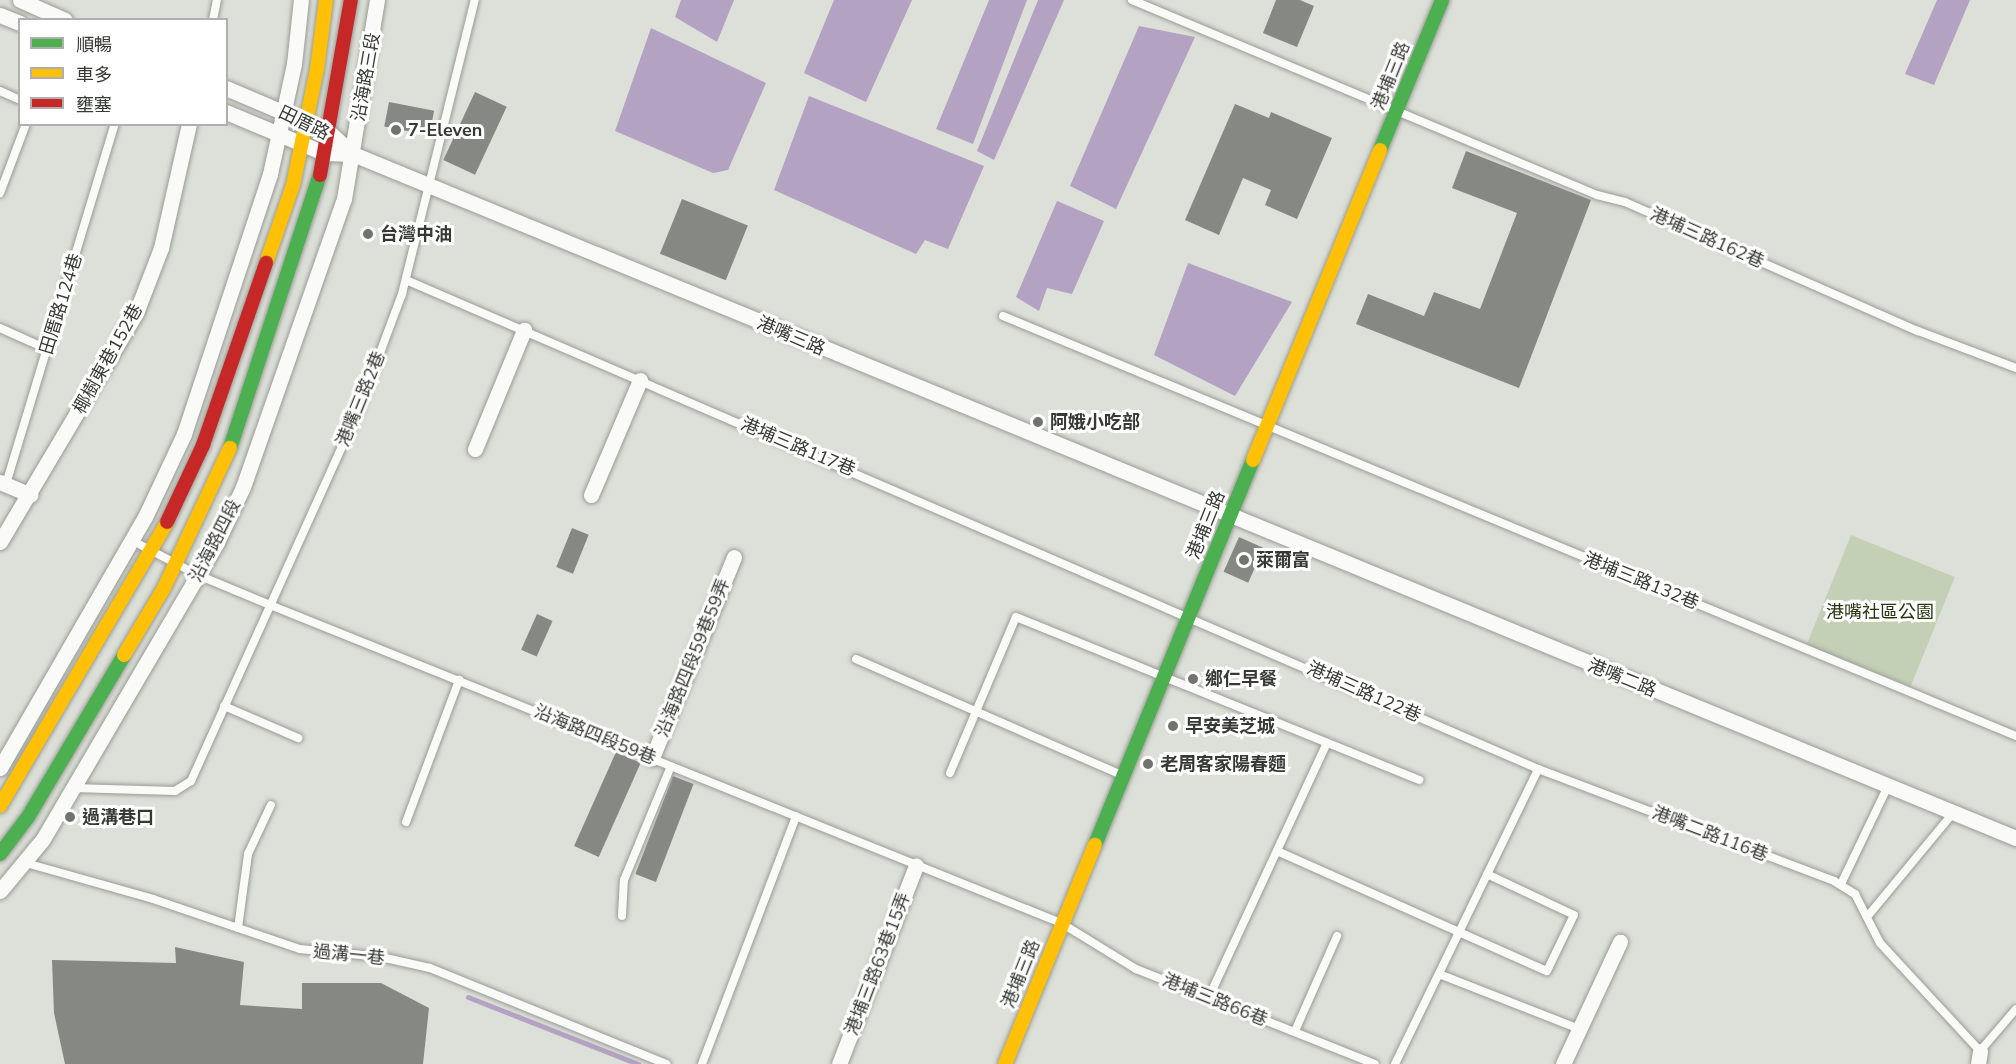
<!DOCTYPE html>
<html>
<head>
<meta charset="utf-8">
<style>
  body { margin:0 }
  #map { position:relative; width:2016px; height:1064px; overflow:hidden; background:#dce0d8; font-family:"Nunito Sans","Noto Sans TC",sans-serif }
  div>[style] { position:absolute }
  .green>* { inset:0; background:#c3d0b6; transform-origin:0 0 }
  .water>* { inset:0; background:#b3a2c2 }
  .stream>* { height:5px; margin:-2.5px; padding:0 2.5px; transform-origin:2.5px; border-radius:2.5px; background:#b3a2c2 }
  .building>* { inset:0; background:#868983; transform-origin:0 0 }
  .roads { filter:drop-shadow(0 0 2px #999c95) drop-shadow(0 0 2px #999c95) }
  .lane>* { height:8px; margin:-4px; padding:0 4px; transform-origin:4px; border-radius:4px; background:#fafaf9 }
  .street>* { height:15px; margin:-7.5px; padding:0 7.5px; transform-origin:7.5px; border-radius:7.5px; background:#fafaf9 }
  .fast>* { height:14px; margin:-7px; padding:0 7px; transform-origin:7px; border-radius:7px; background:#4caf50 }
  .slow>* { height:14px; margin:-7px; padding:0 7px; transform-origin:7px; border-radius:7px; background:#ffc107 }
  .jam>* { height:14px; margin:-7px; padding:0 7px; transform-origin:7px; border-radius:7px; background:#c62828 }
  .dots>* { width:16px; height:16px; translate:-50% -50%; box-sizing:border-box; border:3px solid #fff; border-radius:50% }
  span { translate:-50% -50%; white-space:nowrap; text-align:center; line-height:1.15; -webkit-text-stroke:6px #fff; paint-order:stroke }
  .street-label { font-size:18px; color:#373a34 }
  .poi-label { font-size:18px; color:#373a34; font-weight:700 }
  .left { translate:0 -50%; text-align:left }
  .park-label { font-size:18px; color:#26360f }
  .legend { position:absolute; left:18px; top:18px; width:210px; height:108px; box-sizing:border-box; background:#fff; border:2px solid #afb0ae; margin:0; padding:8px 10px; list-style:none; font-size:18px; color:#373a34 }
  .legend li { display:flex; align-items:center; gap:12px; height:30px }
  .legend b { width:30px; border:2px solid #afb0ae }
</style>
</head>
<body>
<div id="map">
  <div class="green">
    <i style="left:1851px;top:535px;width:112px;height:118px;rotate:22deg"></i>
  </div>
  <div class="water">
    <i style="clip-path:polygon(681px 0,734px 0,717px 42px,675px 17px)"></i>
    <i style="clip-path:polygon(834px 0,912px 0,866px 102px,804px 73px)"></i>
    <i style="clip-path:polygon(989px 0,1027px 0,973px 144px,936px 129px)"></i>
    <i style="clip-path:polygon(1038px 0,1064px 0,994px 160px,977px 151px)"></i>
    <i style="clip-path:polygon(1937px 0,1970px 0,1934px 85px,1905px 74px)"></i>
    <i style="clip-path:polygon(1139px 26px,1195px 37px,1116px 209px,1070px 186px)"></i>
    <i style="clip-path:polygon(651px 28px,766px 83px,728px 170px,713px 173px,615px 131px)"></i>
    <i style="clip-path:polygon(809px 96px,984px 166px,948px 249px,925px 240px,916px 254px,774px 190px)"></i>
    <i style="clip-path:polygon(1057px 201px,1104px 221px,1072px 294px,1047px 288px,1039px 311px,1016px 297px)"></i>
    <i style="clip-path:polygon(1188px 263px,1292px 302px,1235px 396px,1154px 355px)"></i>
  </div>
  <div class="stream">
    <i style="left:468px;top:997px;width:183px;rotate:21.5deg"></i>
  </div>
  <div class="building">
    <i style="clip-path:polygon(1276px 0,1300px 0,1314px 6px,1297px 47px,1263px 33px)"></i>
    <i style="left:475px;top:92px;width:35px;height:75px;rotate:25deg"></i>
    <i style="left:389px;top:102px;width:46px;height:25px;rotate:11deg"></i>
    <i style="clip-path:polygon(1235px 104px,1269px 118px,1271px 112px,1332px 138px,1297px 219px,1265px 205px,1271px 190px,1243px 178px,1219px 235px,1185px 220px)"></i>
    <i style="clip-path:polygon(1466px 151px,1591px 200px,1519px 388px,1356px 324px,1368px 294px,1424px 316px,1434px 292px,1480px 309px,1517px 213px,1452px 188px)"></i>
    <i style="left:682px;top:199px;width:71px;height:59px;rotate:22deg"></i>
    <i style="left:572px;top:528px;width:18px;height:42px;rotate:22deg"></i>
    <i style="left:1239px;top:537px;width:27px;height:38px;rotate:24deg"></i>
    <i style="left:537px;top:614px;width:17px;height:39px;rotate:24deg"></i>
    <i style="left:616px;top:752px;width:27px;height:103px;rotate:24deg"></i>
    <i style="left:673px;top:776px;width:22px;height:105px;rotate:21deg"></i>
    <i style="clip-path:polygon(175px 947px,244px 962px,240px 1005px,302px 1009px,302px 983px,381px 983px,429px 1008px,423px 1064px,65px 1064px,54px 1013px,52px 960px,176px 963px)"></i>
  </div>
  <div class="roads">
    <div class="lane">
      <i style="left:1132px;top:0;width:504px;rotate:22.75deg"></i>
      <i style="left:1597px;top:195px;width:29px;rotate:14deg"></i>
      <i style="left:1625px;top:202px;width:320px;rotate:23.8deg"></i>
      <i style="left:1918px;top:331px;width:105px;rotate:20.7deg"></i>
      <i style="left:213px;top:20px;width:20px;rotate:-79deg"></i>
      <i style="left:0;top:91px;width:22px;rotate:24deg"></i>
      <i style="left:0;top:193px;width:74px;rotate:-69.4deg"></i>
      <i style="left:406px;top:280px;width:1233px;rotate:23.36deg"></i>
      <i style="left:1538px;top:769px;width:316px;rotate:20.7deg"></i>
      <i style="left:1834px;top:881px;width:25px;rotate:32deg"></i>
      <i style="left:1855px;top:894px;width:55px;rotate:63deg"></i>
      <i style="left:1880px;top:943px;width:147px;rotate:47.2deg"></i>
      <i style="left:1980px;top:1051px;width:55px;rotate:-49.4deg"></i>
      <i style="left:1003px;top:316px;width:1097px;rotate:22.52deg"></i>
      <i style="left:0;top:328px;width:51px;rotate:24.1deg"></i>
      <i style="left:6px;top:484px;width:376px;rotate:-73.2deg"></i>
      <i style="left:131px;top:540px;width:76px;rotate:27.6deg"></i>
      <i style="left:198px;top:575px;width:78px;rotate:22.6deg"></i>
      <i style="left:270px;top:605px;width:853px;rotate:21.9deg"></i>
      <i style="left:1061px;top:923px;width:88px;rotate:31.5deg"></i>
      <i style="left:1136px;top:969px;width:257px;rotate:21.7deg"></i>
      <i style="left:856px;top:659px;width:289px;rotate:23.6deg"></i>
      <i style="left:224px;top:706px;width:81px;rotate:23.4deg"></i>
      <i style="left:950px;top:773px;width:169px;rotate:-67.1deg"></i>
      <i style="left:1016px;top:617px;width:435px;rotate:22deg"></i>
      <i style="left:73px;top:788px;width:102px;rotate:1.7deg"></i>
      <i style="left:175px;top:791px;width:19px;rotate:-32deg"></i>
      <i style="left:191px;top:781px;width:408px;rotate:-65.7deg"></i>
      <i style="left:359px;top:409px;width:123px;rotate:-69.5deg"></i>
      <i style="left:402px;top:294px;width:303px;rotate:-76.1deg"></i>
      <i style="left:406px;top:822px;width:152px;rotate:-69.5deg"></i>
      <i style="left:1277px;top:851px;width:295px;rotate:24deg"></i>
      <i style="left:1547px;top:971px;width:62px;rotate:-64.3deg"></i>
      <i style="left:1574px;top:915px;width:96px;rotate:-154.8deg"></i>
      <i style="left:26px;top:863px;width:132px;rotate:15.8deg"></i>
      <i style="left:153px;top:899px;width:155px;rotate:18.8deg"></i>
      <i style="left:300px;top:949px;width:81px;rotate:5.6deg"></i>
      <i style="left:381px;top:957px;width:50px;rotate:12.7deg"></i>
      <i style="left:430px;top:968px;width:255px;rotate:22.1deg"></i>
      <i style="left:1841px;top:884px;width:109px;rotate:-64.4deg"></i>
      <i style="left:622px;top:916px;width:36px;rotate:-87deg"></i>
      <i style="left:624px;top:880px;width:123px;rotate:-67.6deg"></i>
      <i style="left:1867px;top:917px;width:136px;rotate:-50.4deg"></i>
      <i style="left:238px;top:928px;width:75px;rotate:-82.3deg"></i>
      <i style="left:248px;top:854px;width:54px;rotate:-64.9deg"></i>
      <i style="left:1439px;top:974px;width:150px;rotate:21.4deg"></i>
      <i style="left:1209px;top:997px;width:280px;rotate:-65.1deg"></i>
      <i style="left:1295px;top:1031px;width:104px;rotate:-66.1deg"></i>
      <i style="left:702px;top:1064px;width:265px;rotate:-69.2deg"></i>
      <i style="left:1395px;top:1064px;width:328px;rotate:-64.1deg"></i>
    </div>
    <div class="street">
      <i style="left:20px;top:0;width:49px;rotate:24deg"></i>
      <i style="left:0;top:15px;width:22px;rotate:22deg"></i>
      <i style="left:226px;top:88px;width:112px;rotate:23.1deg"></i>
      <i style="left:329px;top:132px;width:33px;rotate:43deg"></i>
      <i style="left:353px;top:154px;width:1798px;rotate:22.36deg"></i>
      <i style="left:226px;top:112px;width:106px;rotate:22.7deg"></i>
      <i style="left:324px;top:153px;width:29px;rotate:2deg"></i>
      <i style="left:475px;top:449px;width:129px;rotate:-67.6deg"></i>
      <i style="left:0;top:482px;width:33px;rotate:23deg"></i>
      <i style="left:591px;top:495px;width:125px;rotate:-66.9deg"></i>
      <i style="left:0;top:542px;width:266px;rotate:-59.3deg"></i>
      <i style="left:136px;top:313px;width:70px;rotate:-69deg"></i>
      <i style="left:161px;top:248px;width:127px;rotate:-77.3deg"></i>
      <i style="left:652px;top:758px;width:217px;rotate:-67.8deg"></i>
      <i style="left:0;top:768px;width:290px;rotate:-60deg"></i>
      <i style="left:145px;top:517px;width:92px;rotate:-64.8deg"></i>
      <i style="left:184px;top:434px;width:274px;rotate:-71.7deg"></i>
      <i style="left:270px;top:174px;width:113px;rotate:-77.7deg"></i>
      <i style="left:294px;top:64px;width:64px;rotate:-83.8deg"></i>
      <i style="left:0;top:891px;width:67px;rotate:-50.4deg"></i>
      <i style="left:43px;top:839px;width:344px;rotate:-59.6deg"></i>
      <i style="left:217px;top:542px;width:61px;rotate:-64.7deg"></i>
      <i style="left:243px;top:487px;width:305px;rotate:-70.7deg"></i>
      <i style="left:344px;top:199px;width:202px;rotate:-80.6deg"></i>
      <i style="left:839px;top:1064px;width:213px;rotate:-68.8deg"></i>
      <i style="left:1563px;top:1064px;width:135px;rotate:-65deg"></i>
      <i style="left:1978px;top:1064px;width:13px;rotate:-81deg"></i>
    </div>
    <div class="fast">
      <i style="left:1380px;top:150px;width:162px;rotate:-67.5deg"></i>
      <i style="left:230px;top:448px;width:287px;rotate:-71.8deg"></i>
      <i style="left:1095px;top:845px;width:416px;rotate:-67.7deg"></i>
      <i style="left:0;top:854px;width:46px;rotate:-52.9deg"></i>
      <i style="left:28px;top:817px;width:188px;rotate:-59.3deg"></i>
    </div>
    <div class="slow">
      <i style="left:266px;top:263px;width:83px;rotate:-70.9deg"></i>
      <i style="left:293px;top:185px;width:118px;rotate:-78.3deg"></i>
      <i style="left:317px;top:69px;width:70px;rotate:-82.6deg"></i>
      <i style="left:1253px;top:460px;width:335px;rotate:-67.7deg"></i>
      <i style="left:124px;top:655px;width:78px;rotate:-59.2deg"></i>
      <i style="left:164px;top:588px;width:155px;rotate:-64.8deg"></i>
      <i style="left:0;top:806px;width:329px;rotate:-59.5deg"></i>
      <i style="left:1005px;top:1064px;width:237px;rotate:-67.7deg"></i>
    </div>
    <div class="jam">
      <i style="left:320px;top:175px;width:178px;rotate:-80deg"></i>
      <i style="left:167px;top:522px;width:85px;rotate:-64.9deg"></i>
      <i style="left:203px;top:445px;width:193px;rotate:-70.9deg"></i>
    </div>
  </div>
  <div class="dots">
    <i style="left:396px;top:130px;background:#71746d"></i>
    <i style="left:368px;top:234px;background:#71746d"></i>
    <i style="left:1038px;top:422px;background:#71746d"></i>
    <i style="left:1244px;top:560px;background:#71746d"></i>
    <i style="left:1193px;top:679px;background:#71746d"></i>
    <i style="left:1173px;top:726px;background:#71746d"></i>
    <i style="left:1148px;top:764px;background:#71746d"></i>
    <i style="left:70px;top:817px;background:#71746d"></i>
  </div>
  <div class="street-label">
    <span style="left:1391px;top:76px;rotate:-68deg">港埔三路</span>
    <span style="left:366px;top:77px;rotate:-80deg">沿海路三段</span>
    <span style="left:304px;top:123px;rotate:26deg">田厝路</span>
    <span style="left:1707px;top:238px;rotate:24deg">港埔三路162巷</span>
    <span style="left:61px;top:304px;rotate:-73deg">田厝路124巷</span>
    <span style="left:791px;top:336px;rotate:23deg">港嘴三路</span>
    <span style="left:108px;top:359px;rotate:-61deg">椰樹東巷152巷</span>
    <span style="left:361px;top:399px;rotate:-68deg">港嘴三路2巷</span>
    <span style="left:798px;top:447px;rotate:23deg">港埔三路117巷</span>
    <span style="left:1206px;top:525px;rotate:-68deg">港埔三路</span>
    <span style="left:215px;top:541px;rotate:-63deg">沿海路四段</span>
    <span style="left:1641px;top:581px;rotate:22deg">港埔三路132巷</span>
    <span style="left:693px;top:658px;rotate:-68deg">沿海路四段59巷59弄</span>
    <span style="left:1622px;top:678px;rotate:22deg">港嘴二路</span>
    <span style="left:1364px;top:692px;rotate:24deg">港埔三路122巷</span>
    <span style="left:595px;top:735px;rotate:22deg">沿海路四段59巷</span>
    <span style="left:1710px;top:834px;rotate:21deg">港嘴二路116巷</span>
    <span style="left:349px;top:955px;rotate:6deg">過溝一巷</span>
    <span style="left:878px;top:964px;rotate:-69deg">港埔三路63巷15弄</span>
    <span style="left:1021px;top:974px;rotate:-68deg">港埔三路</span>
    <span style="left:1215px;top:1000px;rotate:22deg">港埔三路66巷</span>
  </div>
  <div class="poi-label">
    <span class="left" style="left:408px;top:130px">7-Eleven</span>
    <span class="left" style="left:380px;top:234px">台灣中油</span>
    <span class="left" style="left:1050px;top:422px">阿娥小吃部</span>
    <span class="left" style="left:1256px;top:560px">萊爾富</span>
    <span class="left" style="left:1205px;top:679px">鄉仁早餐</span>
    <span class="left" style="left:1185px;top:726px">早安美芝城</span>
    <span class="left" style="left:1160px;top:764px">老周客家陽春麵</span>
    <span class="left" style="left:82px;top:817px">過溝巷口</span>
  </div>
  <div class="park-label">
    <span style="left:1880px;top:612px">港嘴社區公園</span>
  </div>
  <ul class="legend">
  <li><b style="height:8px;background:#4caf50"></b>順暢</li>
  <li><b style="height:8px;background:#ffc107"></b>車多</li>
  <li><b style="height:8px;background:#c62828"></b>壅塞</li>
  </ul>
</div>
</body>
</html>
